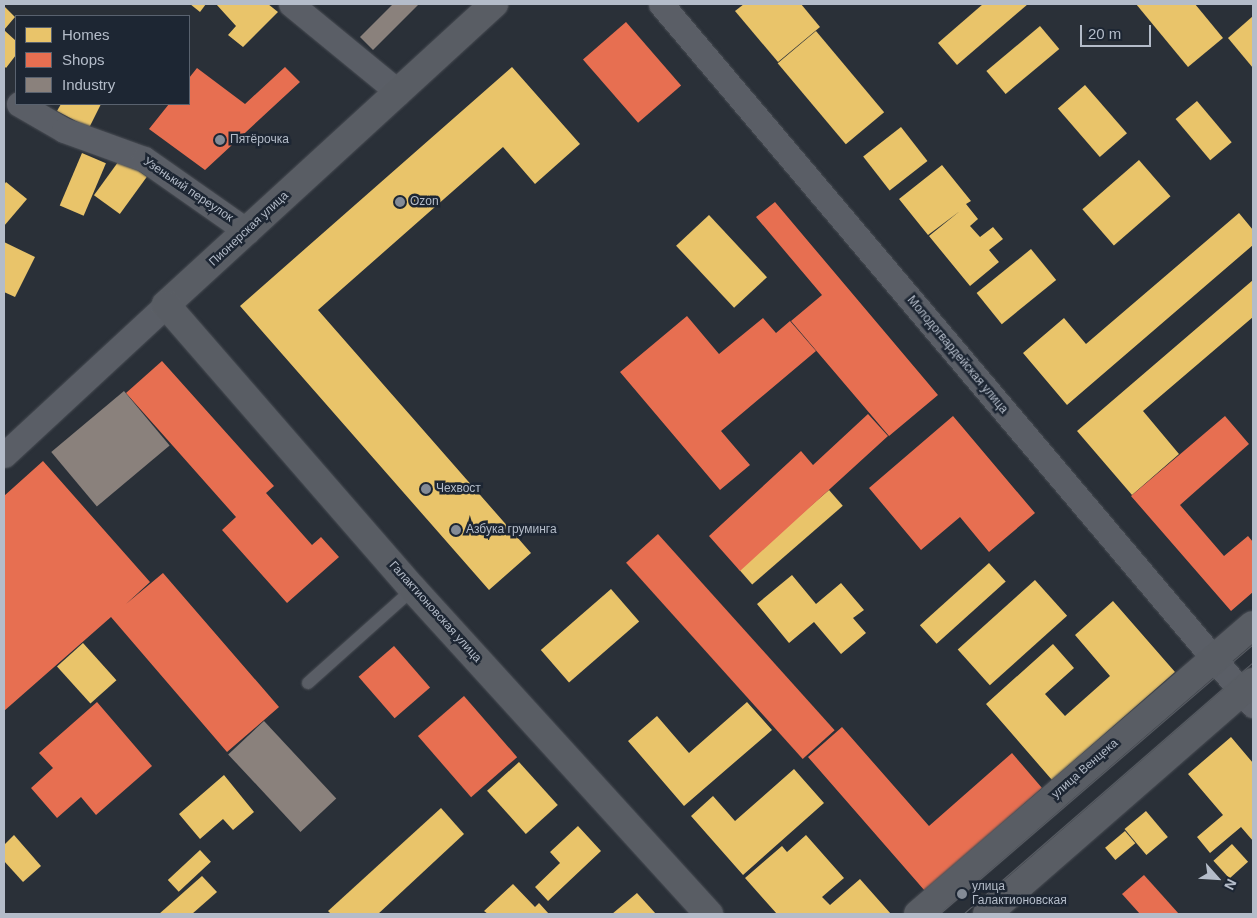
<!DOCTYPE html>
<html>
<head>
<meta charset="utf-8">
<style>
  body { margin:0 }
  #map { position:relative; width:1257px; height:918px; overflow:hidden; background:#2a3038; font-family:Helvetica,sans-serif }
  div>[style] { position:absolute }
  .homes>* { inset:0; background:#e9c46a; transform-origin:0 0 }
  .shops>* { inset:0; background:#e76f51; transform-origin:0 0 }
  .industry>* { inset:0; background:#8a817c; transform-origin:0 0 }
  .roads { filter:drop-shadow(0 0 1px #484c53) drop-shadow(0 0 1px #484c53) }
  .lane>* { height:12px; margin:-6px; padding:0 6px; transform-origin:6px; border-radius:6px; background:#5a5e66 }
  .street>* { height:25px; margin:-12.5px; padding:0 12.5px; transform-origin:12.5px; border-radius:12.5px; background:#5a5e66 }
  .secondary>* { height:28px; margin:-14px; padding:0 14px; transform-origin:14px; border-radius:14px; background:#595d64 }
  .tram>* { height:1px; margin:-0.5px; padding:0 0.5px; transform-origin:0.5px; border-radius:0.5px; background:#595d64 }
  .dots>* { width:14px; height:14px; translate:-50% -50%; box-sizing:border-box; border:2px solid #1d2633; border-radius:50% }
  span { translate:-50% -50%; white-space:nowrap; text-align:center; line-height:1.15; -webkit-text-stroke:5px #1d2633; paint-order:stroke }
  .poi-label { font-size:12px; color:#b4bcc9 }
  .left { translate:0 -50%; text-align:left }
  .street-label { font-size:12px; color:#b4bcc9 }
  .frame { position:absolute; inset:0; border:5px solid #b4bcc9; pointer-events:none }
  .legend { position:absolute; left:15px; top:15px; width:175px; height:90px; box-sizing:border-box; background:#1d2633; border:1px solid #59626f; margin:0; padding:6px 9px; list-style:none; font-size:15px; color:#b4bcc9 }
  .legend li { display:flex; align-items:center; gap:10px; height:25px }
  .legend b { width:25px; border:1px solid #59626f }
  .north { position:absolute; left:1192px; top:853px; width:50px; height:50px; -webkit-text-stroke:4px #1d2633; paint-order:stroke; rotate:116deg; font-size:14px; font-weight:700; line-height:20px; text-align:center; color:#b4bcc9 }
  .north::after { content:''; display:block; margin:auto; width:18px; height:22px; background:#b4bcc9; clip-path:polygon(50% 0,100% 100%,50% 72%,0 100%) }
  .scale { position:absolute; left:1080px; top:25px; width:71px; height:22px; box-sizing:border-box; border:2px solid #b4bcc9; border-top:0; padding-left:6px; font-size:15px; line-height:18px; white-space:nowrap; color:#b4bcc9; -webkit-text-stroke:4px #1d2633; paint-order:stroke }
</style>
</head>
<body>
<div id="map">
  <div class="homes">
    <i style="clip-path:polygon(190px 4px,206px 4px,200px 12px)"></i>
    <i style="clip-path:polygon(216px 4px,268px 4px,278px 12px,243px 47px,228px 35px,236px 26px)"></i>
    <i style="clip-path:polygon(744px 4px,801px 4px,820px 27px,778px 62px,735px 11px)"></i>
    <i style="clip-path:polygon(983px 4px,1028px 4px,957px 65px,938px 43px)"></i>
    <i style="clip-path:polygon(1136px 4px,1195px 4px,1223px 38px,1188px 67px)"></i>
    <i style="clip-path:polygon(4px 6px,15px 17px,4px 30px,16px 41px,16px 55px,6px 68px,4px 66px)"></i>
    <i style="clip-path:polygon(1253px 16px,1253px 68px,1228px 38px)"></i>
    <i style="left:1040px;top:26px;width:30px;height:70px;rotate:50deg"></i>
    <i style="left:816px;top:31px;width:106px;height:50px;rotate:50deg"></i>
    <i style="clip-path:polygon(512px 67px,580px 144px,535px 184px,503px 147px,318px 310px,531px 553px,489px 590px,240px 306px)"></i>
    <i style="left:1085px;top:85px;width:64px;height:36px;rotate:49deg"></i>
    <i style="left:1197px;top:101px;width:54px;height:28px;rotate:50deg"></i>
    <i style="clip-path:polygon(61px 104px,101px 104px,89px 128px,57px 111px)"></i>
    <i style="left:901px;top:127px;width:43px;height:48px;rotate:52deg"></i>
    <i style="left:82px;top:153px;width:26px;height:57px;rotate:23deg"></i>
    <i style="left:121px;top:158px;width:32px;height:46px;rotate:36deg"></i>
    <i style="left:1139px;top:160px;width:48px;height:75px;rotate:49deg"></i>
    <i style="clip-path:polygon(942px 165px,971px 201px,966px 204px,978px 219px,970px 226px,980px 237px,993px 227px,1003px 239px,989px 250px,999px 262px,970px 286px,929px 236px,960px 211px,928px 235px,899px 199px)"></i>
    <i style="clip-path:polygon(6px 182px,27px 199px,4px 226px,4px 185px)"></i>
    <i style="clip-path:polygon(1239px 213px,1253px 230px,1253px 245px,1067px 405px,1023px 353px,1064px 318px,1086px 344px)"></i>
    <i style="left:709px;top:215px;width:85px;height:45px;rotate:47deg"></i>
    <i style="clip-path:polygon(4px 242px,35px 257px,15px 297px,4px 292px)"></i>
    <i style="left:1031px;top:249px;width:40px;height:70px;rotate:51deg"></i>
    <i style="clip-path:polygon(1253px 280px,1253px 317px,1143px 411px,1179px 454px,1132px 495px,1077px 431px)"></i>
    <i style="left:829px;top:490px;width:21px;height:120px;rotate:49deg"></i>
    <i style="left:989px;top:563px;width:25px;height:93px;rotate:48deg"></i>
    <i style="clip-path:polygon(792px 575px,816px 604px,841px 583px,864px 610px,853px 618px,866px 633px,841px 654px,814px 622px,789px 643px,757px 604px)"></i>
    <i style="left:1035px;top:580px;width:48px;height:104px;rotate:48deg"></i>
    <i style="left:611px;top:589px;width:43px;height:93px;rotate:49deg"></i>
    <i style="clip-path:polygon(1113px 601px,1175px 672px,1052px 780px,986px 704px,1053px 644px,1074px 668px,1045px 694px,1065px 716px,1110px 676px,1075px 635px)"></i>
    <i style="left:83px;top:643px;width:50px;height:35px;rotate:48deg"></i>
    <i style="clip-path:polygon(747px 702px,772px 730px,684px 806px,628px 741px,657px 716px,689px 753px)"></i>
    <i style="clip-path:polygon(1231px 737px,1253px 763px,1253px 841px,1241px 827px,1210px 853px,1197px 837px,1223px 815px,1188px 774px)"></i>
    <i style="left:519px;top:762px;width:58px;height:43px;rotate:48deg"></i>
    <i style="clip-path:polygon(794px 769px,824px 803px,743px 875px,691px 816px,713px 796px,735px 821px)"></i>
    <i style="clip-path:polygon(224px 775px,254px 812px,233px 830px,223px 819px,200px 839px,179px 814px)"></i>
    <i style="clip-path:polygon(441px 808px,464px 834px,378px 914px,331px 914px,328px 911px)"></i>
    <i style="left:1146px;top:811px;width:34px;height:28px;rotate:50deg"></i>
    <i style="clip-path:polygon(578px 826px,601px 851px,548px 901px,535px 887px,560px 863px,550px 852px)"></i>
    <i style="left:1125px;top:831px;width:16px;height:26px;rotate:50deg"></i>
    <i style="clip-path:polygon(14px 835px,41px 866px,23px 882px,4px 861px,4px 845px)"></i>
    <i style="clip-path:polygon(806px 835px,844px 878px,822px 897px,830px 905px,860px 879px,891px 914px,777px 914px,745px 878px,782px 846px,787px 852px)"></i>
    <i style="left:1232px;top:844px;width:24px;height:25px;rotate:48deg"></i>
    <i style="left:200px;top:850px;width:16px;height:44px;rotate:47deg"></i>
    <i style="clip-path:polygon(202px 876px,217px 892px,192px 914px,159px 914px)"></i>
    <i style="clip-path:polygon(513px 884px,535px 907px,539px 903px,549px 914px,488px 914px,484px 911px)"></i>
    <i style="clip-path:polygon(637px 893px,656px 914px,612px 914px)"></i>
  </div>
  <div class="shops">
    <i style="left:626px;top:22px;width:84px;height:57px;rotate:49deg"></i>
    <i style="clip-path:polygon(285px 67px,300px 82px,205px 170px,149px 129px,169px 104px,189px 104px,189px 78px,197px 68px,245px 104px)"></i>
    <i style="clip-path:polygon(775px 202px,938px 395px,889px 436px,791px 321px,822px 295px,756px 217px)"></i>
    <i style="clip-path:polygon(687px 316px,719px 354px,763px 318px,776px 333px,790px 321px,816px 351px,721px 431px,750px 465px,720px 490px,620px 372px)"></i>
    <i style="clip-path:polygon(162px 361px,274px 486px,266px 493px,312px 545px,321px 537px,339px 557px,287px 603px,222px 530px,236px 517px,126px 393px)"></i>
    <i style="clip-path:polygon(868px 414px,888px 436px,740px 571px,709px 536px,801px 451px,813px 465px)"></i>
    <i style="clip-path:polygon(953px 416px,1035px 513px,989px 552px,960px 517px,921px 550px,869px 488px)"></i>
    <i style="clip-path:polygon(1225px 416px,1249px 444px,1180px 505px,1224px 556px,1248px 536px,1253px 542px,1253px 592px,1231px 611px,1131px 496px)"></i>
    <i style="clip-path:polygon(43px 461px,150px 582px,126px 604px,163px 573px,279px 707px,227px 752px,111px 617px,4px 711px,4px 496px)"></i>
    <i style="left:658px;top:534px;width:264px;height:43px;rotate:48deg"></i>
    <i style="left:394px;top:646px;width:55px;height:47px;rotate:49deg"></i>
    <i style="left:464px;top:696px;width:81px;height:61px;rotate:49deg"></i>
    <i style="clip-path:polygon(97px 702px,152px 766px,96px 815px,81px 797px,57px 818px,31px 788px,53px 768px,39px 753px)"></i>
    <i style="clip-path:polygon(842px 727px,929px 826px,1012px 753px,1042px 788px,925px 891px,808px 757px)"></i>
    <i style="clip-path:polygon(1144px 875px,1179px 914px,1140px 914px,1122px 894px)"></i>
  </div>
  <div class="industry">
    <i style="clip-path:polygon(393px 4px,419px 4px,373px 50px,360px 37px)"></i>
    <i style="left:124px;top:391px;width:71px;height:95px;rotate:50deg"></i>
    <i style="left:264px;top:721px;width:106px;height:49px;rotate:47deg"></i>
  </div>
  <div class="roads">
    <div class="lane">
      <i style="left:308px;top:683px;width:141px;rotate:-41.8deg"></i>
    </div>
    <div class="street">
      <i style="left:291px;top:4px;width:139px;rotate:39.4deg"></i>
      <i style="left:661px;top:4px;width:918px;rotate:49.82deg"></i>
      <i style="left:19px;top:104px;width:52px;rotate:30deg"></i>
      <i style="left:64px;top:130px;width:85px;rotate:19.9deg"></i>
      <i style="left:144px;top:159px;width:126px;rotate:35deg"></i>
      <i style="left:4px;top:455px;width:221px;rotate:-42.8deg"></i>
    </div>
    <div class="secondary">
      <i style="left:494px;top:4px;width:445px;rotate:137.5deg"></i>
      <i style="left:166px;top:305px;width:376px;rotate:49deg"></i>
      <i style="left:413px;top:589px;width:440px;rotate:47.7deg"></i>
      <i style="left:918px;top:914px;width:442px;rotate:-40.8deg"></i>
      <i style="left:987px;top:914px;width:353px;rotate:-41.1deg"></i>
    </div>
  </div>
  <div class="tram">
    <i style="left:939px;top:914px;width:414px;rotate:-40.7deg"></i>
    <i style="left:963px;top:914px;width:384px;rotate:-41deg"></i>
  </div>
  <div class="dots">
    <i style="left:220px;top:140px;background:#848b96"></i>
    <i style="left:400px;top:202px;background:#848b96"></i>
    <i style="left:426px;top:489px;background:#848b96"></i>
    <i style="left:456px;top:530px;background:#848b96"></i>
    <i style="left:962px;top:894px;background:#848b96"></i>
  </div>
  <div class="poi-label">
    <span class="left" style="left:230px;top:140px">Пятёрочка</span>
    <span class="left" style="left:410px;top:202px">Ozon</span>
    <span class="left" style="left:436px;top:489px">Чехвост</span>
    <span class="left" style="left:466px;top:530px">Азбука груминга</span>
    <span class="left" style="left:972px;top:894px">улица<br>Галактионовская</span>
  </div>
  <div class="street-label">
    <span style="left:188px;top:190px;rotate:34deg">Узенький переулок</span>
    <span style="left:249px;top:229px;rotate:-43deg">Пионерская улица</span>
    <span style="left:957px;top:355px;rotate:50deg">Молодогвардейская улица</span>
    <span style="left:435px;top:612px;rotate:48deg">Галактионовская улица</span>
    <span style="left:1085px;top:769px;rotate:-41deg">улица Венцека</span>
  </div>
  <div class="frame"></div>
  <ul class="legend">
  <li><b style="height:14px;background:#e9c46a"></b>Homes</li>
  <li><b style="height:14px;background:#e76f51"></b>Shops</li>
  <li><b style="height:14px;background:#8a817c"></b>Industry</li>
  </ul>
  <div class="north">N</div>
  <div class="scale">20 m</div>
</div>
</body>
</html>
